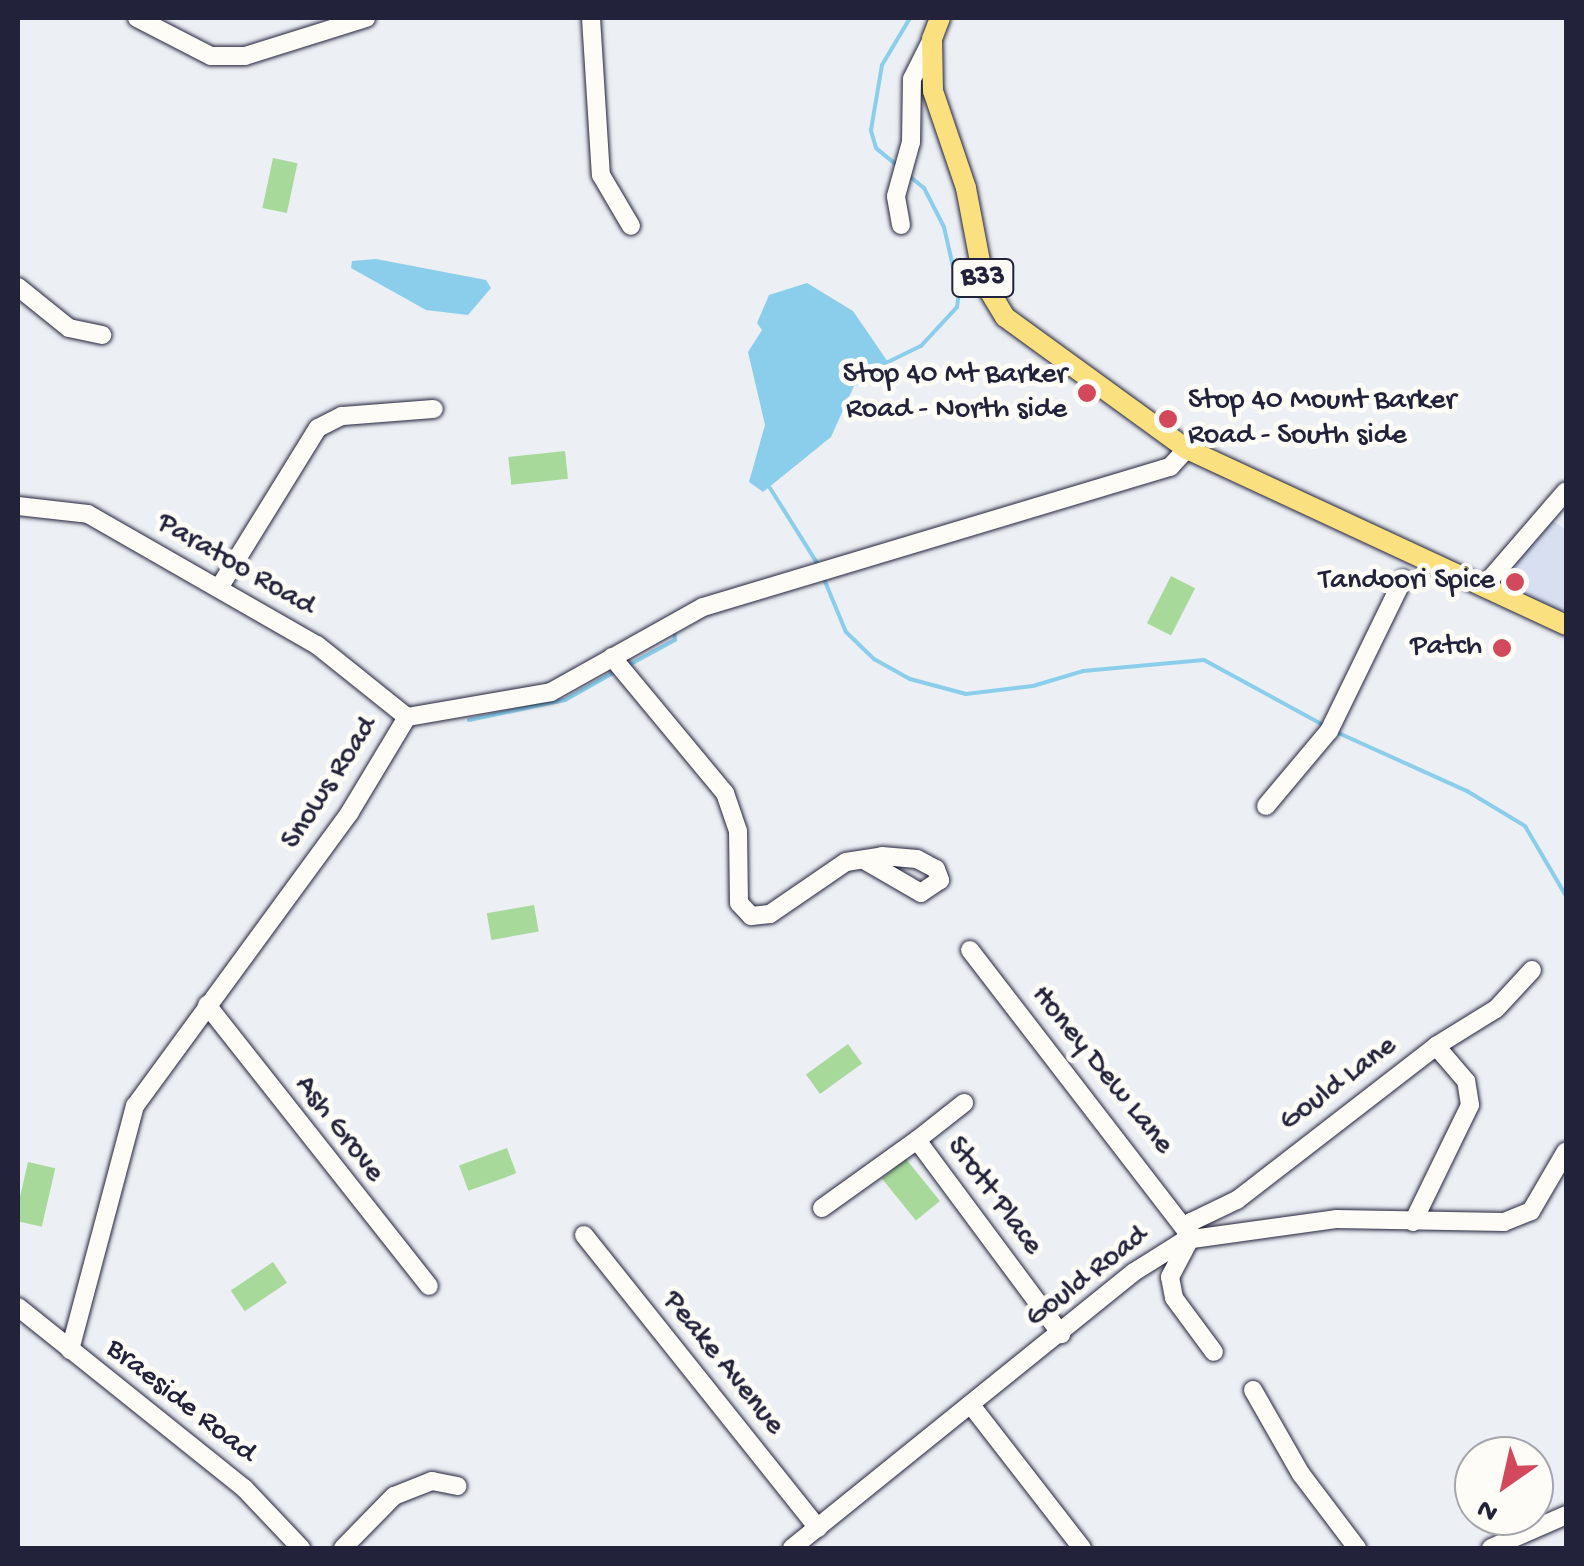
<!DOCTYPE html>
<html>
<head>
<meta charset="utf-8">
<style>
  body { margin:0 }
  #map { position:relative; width:1584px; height:1566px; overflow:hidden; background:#eceff4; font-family:"Gochi Hand",sans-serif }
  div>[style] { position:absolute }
  .built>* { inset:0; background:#d8dff1 }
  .green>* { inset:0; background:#a7d99b; transform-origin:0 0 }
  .water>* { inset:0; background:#8aceeb }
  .stream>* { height:4px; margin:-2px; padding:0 2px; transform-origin:2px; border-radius:2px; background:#8aceeb }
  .roads { filter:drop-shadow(0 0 2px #22223b) drop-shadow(0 0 2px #22223b) }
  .minor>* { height:18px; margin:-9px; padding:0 9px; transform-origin:9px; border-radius:9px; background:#fdfcf7 }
  .major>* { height:20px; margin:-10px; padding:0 10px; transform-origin:10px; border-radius:10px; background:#fbe080 }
  .dots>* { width:28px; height:28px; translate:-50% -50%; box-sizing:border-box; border:5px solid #fdfcf7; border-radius:50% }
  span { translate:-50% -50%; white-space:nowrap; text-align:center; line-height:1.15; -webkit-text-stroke:10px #fdfcf7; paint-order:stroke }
  .shield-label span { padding:2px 8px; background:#fdfcf7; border:2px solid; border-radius:8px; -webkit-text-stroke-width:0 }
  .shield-label { font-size:28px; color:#22223b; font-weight:700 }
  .poi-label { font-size:30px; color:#22223b }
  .right { translate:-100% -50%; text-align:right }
  .left { translate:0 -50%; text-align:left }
  .street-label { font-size:30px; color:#22223b }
  .frame { position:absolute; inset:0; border:20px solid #22223b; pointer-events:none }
  .north { position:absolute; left:1454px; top:1436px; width:100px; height:100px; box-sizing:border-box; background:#fdfcf7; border:2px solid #a5a5ac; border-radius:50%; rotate:214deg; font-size:28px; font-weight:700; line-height:40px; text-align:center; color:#22223b }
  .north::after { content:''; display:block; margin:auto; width:35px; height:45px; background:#d1495b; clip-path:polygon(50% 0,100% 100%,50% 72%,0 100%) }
</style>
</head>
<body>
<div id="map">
  <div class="built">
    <i style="clip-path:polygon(1545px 515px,1566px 530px,1566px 606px,1559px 620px,1484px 586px)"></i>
  </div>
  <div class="green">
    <i style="left:273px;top:158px;width:25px;height:51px;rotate:12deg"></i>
    <i style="left:565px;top:451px;width:28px;height:57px;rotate:84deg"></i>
    <i style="left:1171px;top:576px;width:27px;height:53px;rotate:27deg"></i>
    <i style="left:534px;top:905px;width:27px;height:48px;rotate:80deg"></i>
    <i style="left:848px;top:1044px;width:24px;height:52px;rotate:54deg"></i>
    <i style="left:507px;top:1148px;width:27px;height:51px;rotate:70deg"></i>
    <i style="left:906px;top:1159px;width:54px;height:31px;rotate:51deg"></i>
    <i style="left:28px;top:1162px;width:28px;height:60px;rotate:13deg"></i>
    <i style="left:273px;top:1262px;width:25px;height:51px;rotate:56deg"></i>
  </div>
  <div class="water">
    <i style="clip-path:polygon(376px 259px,486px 280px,491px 288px,468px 315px,426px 310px,351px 268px,352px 261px)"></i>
    <i style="clip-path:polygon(807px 283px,853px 311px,888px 362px,880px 378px,854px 386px,831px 437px,763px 492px,749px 482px,765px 425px,748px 352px,762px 330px,757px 323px,769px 295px)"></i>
  </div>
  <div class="stream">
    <i style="left:898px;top:166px;width:28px;rotate:-141deg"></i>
    <i style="left:876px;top:148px;width:19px;rotate:-106deg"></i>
    <i style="left:871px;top:130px;width:66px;rotate:-80.4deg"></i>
    <i style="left:882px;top:65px;width:55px;rotate:-59.2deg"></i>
    <i style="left:888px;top:362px;width:37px;rotate:-26deg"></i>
    <i style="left:921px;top:346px;width:53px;rotate:-47.3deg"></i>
    <i style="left:957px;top:307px;width:14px;rotate:-82deg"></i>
    <i style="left:959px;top:293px;width:68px;rotate:-102.8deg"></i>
    <i style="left:944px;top:227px;width:44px;rotate:-117.1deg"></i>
    <i style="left:924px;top:188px;width:19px;rotate:-141deg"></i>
    <i style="left:770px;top:488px;width:92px;rotate:57.9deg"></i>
    <i style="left:824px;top:579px;width:57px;rotate:67.5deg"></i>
    <i style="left:846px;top:632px;width:39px;rotate:44deg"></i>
    <i style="left:874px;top:659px;width:41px;rotate:29.1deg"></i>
    <i style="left:910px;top:679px;width:58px;rotate:15deg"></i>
    <i style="left:966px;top:694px;width:67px;rotate:-6.8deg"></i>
    <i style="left:1033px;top:686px;width:52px;rotate:-16.7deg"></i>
    <i style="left:1083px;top:671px;width:121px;rotate:-5.2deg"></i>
    <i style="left:1204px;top:660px;width:138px;rotate:28.6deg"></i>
    <i style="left:627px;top:666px;width:55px;rotate:-28.4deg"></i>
    <i style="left:675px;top:640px;width:11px;rotate:-95deg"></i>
    <i style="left:469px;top:720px;width:98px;rotate:-11.8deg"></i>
    <i style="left:565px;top:700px;width:55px;rotate:-29.4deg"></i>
    <i style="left:1334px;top:731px;width:146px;rotate:24.3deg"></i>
    <i style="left:1467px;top:791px;width:68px;rotate:31.1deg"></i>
    <i style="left:1525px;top:826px;width:81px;rotate:59.6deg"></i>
  </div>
  <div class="roads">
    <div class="minor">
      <i style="left:137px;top:18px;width:83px;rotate:27.2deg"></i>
      <i style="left:211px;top:56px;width:34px"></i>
      <i style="left:245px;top:56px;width:127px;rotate:-17.4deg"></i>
      <i style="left:591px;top:18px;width:157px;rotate:86.4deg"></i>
      <i style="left:601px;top:175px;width:59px;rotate:59.5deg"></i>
      <i style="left:901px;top:225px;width:29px;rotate:-100deg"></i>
      <i style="left:896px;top:196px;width:56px;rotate:-74.5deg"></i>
      <i style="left:911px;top:142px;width:63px;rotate:-89.1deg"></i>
      <i style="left:912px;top:79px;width:45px;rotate:-63.4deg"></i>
      <i style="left:18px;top:287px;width:65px;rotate:38.8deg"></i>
      <i style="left:69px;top:328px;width:34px;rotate:12deg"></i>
      <i style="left:18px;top:506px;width:70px;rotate:6.5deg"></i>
      <i style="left:88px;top:514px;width:264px;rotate:29.8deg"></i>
      <i style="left:317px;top:645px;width:115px;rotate:38.7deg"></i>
      <i style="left:1484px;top:586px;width:125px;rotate:-49.2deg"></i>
      <i style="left:219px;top:588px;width:188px;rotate:-58.3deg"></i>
      <i style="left:318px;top:428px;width:27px;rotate:-27deg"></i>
      <i style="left:342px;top:416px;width:92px;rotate:-4.4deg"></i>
      <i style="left:612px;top:657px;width:177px;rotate:50.3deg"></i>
      <i style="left:725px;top:793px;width:40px;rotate:71.1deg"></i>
      <i style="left:738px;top:831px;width:72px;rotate:89.2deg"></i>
      <i style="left:739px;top:903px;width:18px;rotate:47deg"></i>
      <i style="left:751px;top:916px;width:19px;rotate:-6deg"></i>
      <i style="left:770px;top:914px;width:92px;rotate:-34.4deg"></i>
      <i style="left:846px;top:862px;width:36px;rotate:-9deg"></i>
      <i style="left:882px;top:856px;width:35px;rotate:5deg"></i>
      <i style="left:917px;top:859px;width:21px;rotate:28deg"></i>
      <i style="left:936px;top:869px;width:12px;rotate:70deg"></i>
      <i style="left:940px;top:880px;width:23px;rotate:146deg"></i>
      <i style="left:921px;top:893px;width:66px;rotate:-149.9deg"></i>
      <i style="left:1266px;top:806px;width:98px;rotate:-50deg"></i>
      <i style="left:1329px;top:731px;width:169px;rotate:-64deg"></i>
      <i style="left:970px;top:950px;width:352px;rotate:52.4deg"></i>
      <i style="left:207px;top:1005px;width:358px;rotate:51.7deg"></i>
      <i style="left:917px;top:1140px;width:60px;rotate:-38.2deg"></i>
      <i style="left:822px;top:1208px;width:117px;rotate:-35.6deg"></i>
      <i style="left:917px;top:1140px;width:242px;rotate:53.4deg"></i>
      <i style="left:1413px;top:1222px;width:130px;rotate:-64deg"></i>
      <i style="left:1470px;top:1105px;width:24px;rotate:-99deg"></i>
      <i style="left:1466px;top:1081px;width:46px;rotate:-130.6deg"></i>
      <i style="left:584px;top:1235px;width:375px;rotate:51.4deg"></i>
      <i style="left:1190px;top:1239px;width:43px;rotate:117.8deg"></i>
      <i style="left:1170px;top:1277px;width:21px;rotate:79deg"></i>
      <i style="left:1174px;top:1298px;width:67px;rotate:53.5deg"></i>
      <i style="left:1185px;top:1240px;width:19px;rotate:-72deg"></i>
      <i style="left:1191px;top:1222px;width:51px;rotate:-25.6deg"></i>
      <i style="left:1237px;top:1200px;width:252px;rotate:-37.7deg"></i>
      <i style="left:1436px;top:1046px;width:70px;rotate:-31.7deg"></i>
      <i style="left:1496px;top:1009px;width:53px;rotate:-47.3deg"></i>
      <i style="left:18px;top:1307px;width:290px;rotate:38.7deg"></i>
      <i style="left:244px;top:1488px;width:83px;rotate:46.5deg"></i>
      <i style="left:70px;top:1350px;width:253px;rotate:-75.1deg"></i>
      <i style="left:135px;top:1106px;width:364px;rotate:-53.8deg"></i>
      <i style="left:350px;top:812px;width:111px;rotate:-59deg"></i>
      <i style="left:407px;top:717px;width:146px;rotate:-9.8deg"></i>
      <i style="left:551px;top:692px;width:174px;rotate:-29.2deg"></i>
      <i style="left:703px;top:607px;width:488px;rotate:-16.7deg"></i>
      <i style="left:1170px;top:467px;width:25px;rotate:-47deg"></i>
      <i style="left:1253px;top:1390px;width:97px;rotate:60.3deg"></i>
      <i style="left:1301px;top:1474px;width:93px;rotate:52.9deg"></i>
      <i style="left:971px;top:1405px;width:181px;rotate:52.2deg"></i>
      <i style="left:343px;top:1548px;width:73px;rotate:-45.6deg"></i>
      <i style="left:394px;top:1496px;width:41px;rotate:-21.5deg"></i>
      <i style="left:432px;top:1481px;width:26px;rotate:11deg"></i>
      <i style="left:792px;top:1548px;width:439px;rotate:-38.9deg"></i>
      <i style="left:1134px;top:1272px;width:60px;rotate:-32.1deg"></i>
      <i style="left:1185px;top:1240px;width:152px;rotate:-7.9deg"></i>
      <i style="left:1336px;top:1219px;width:168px;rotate:1deg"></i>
      <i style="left:1504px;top:1222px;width:29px;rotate:-22deg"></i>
      <i style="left:1531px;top:1211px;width:69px;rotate:-59.7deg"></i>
      <i style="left:1491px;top:1548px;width:82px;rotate:-23.7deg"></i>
    </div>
    <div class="major">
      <i style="left:940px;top:18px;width:22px;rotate:111deg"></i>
      <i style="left:932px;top:39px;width:52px;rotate:88.9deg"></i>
      <i style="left:933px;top:91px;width:102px;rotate:71.2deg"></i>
      <i style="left:966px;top:188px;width:96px;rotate:79.2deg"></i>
      <i style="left:984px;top:282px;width:41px;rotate:59deg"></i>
      <i style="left:1005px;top:317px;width:225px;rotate:36deg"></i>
      <i style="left:1187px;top:449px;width:418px;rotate:24.9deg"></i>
    </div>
  </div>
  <div class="dots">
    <i style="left:1087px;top:393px;background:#d1495b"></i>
    <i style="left:1168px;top:419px;background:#d1495b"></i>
    <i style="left:1515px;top:582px;background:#d1495b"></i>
    <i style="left:1502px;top:648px;background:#d1495b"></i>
  </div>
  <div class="shield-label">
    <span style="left:983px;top:278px">B33</span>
  </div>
  <div class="poi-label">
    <span class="right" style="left:1067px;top:393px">Stop 40 Mt Barker<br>Road - North side</span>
    <span class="left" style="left:1188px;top:419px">Stop 40 Mount Barker<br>Road - South side</span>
    <span class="right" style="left:1495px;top:582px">Tandoori Spice</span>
    <span class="right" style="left:1482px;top:648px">Patch</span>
  </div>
  <div class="street-label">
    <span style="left:235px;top:566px;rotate:30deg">Paratoo Road</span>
    <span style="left:331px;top:784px;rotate:-57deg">Snows Road</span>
    <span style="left:1101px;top:1071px;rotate:51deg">Honey Dew Lane</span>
    <span style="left:1339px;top:1085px;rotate:-37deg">Gould Lane</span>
    <span style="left:338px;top:1130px;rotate:52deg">Ash Grove</span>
    <span style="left:993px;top:1197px;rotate:53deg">Stott Place</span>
    <span style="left:1088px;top:1278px;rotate:-38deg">Gould Road</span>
    <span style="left:722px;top:1364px;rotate:51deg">Peake Avenue</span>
    <span style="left:180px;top:1402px;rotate:38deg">Braeside Road</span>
  </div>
  <div class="frame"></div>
  <div class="north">N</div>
</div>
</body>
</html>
